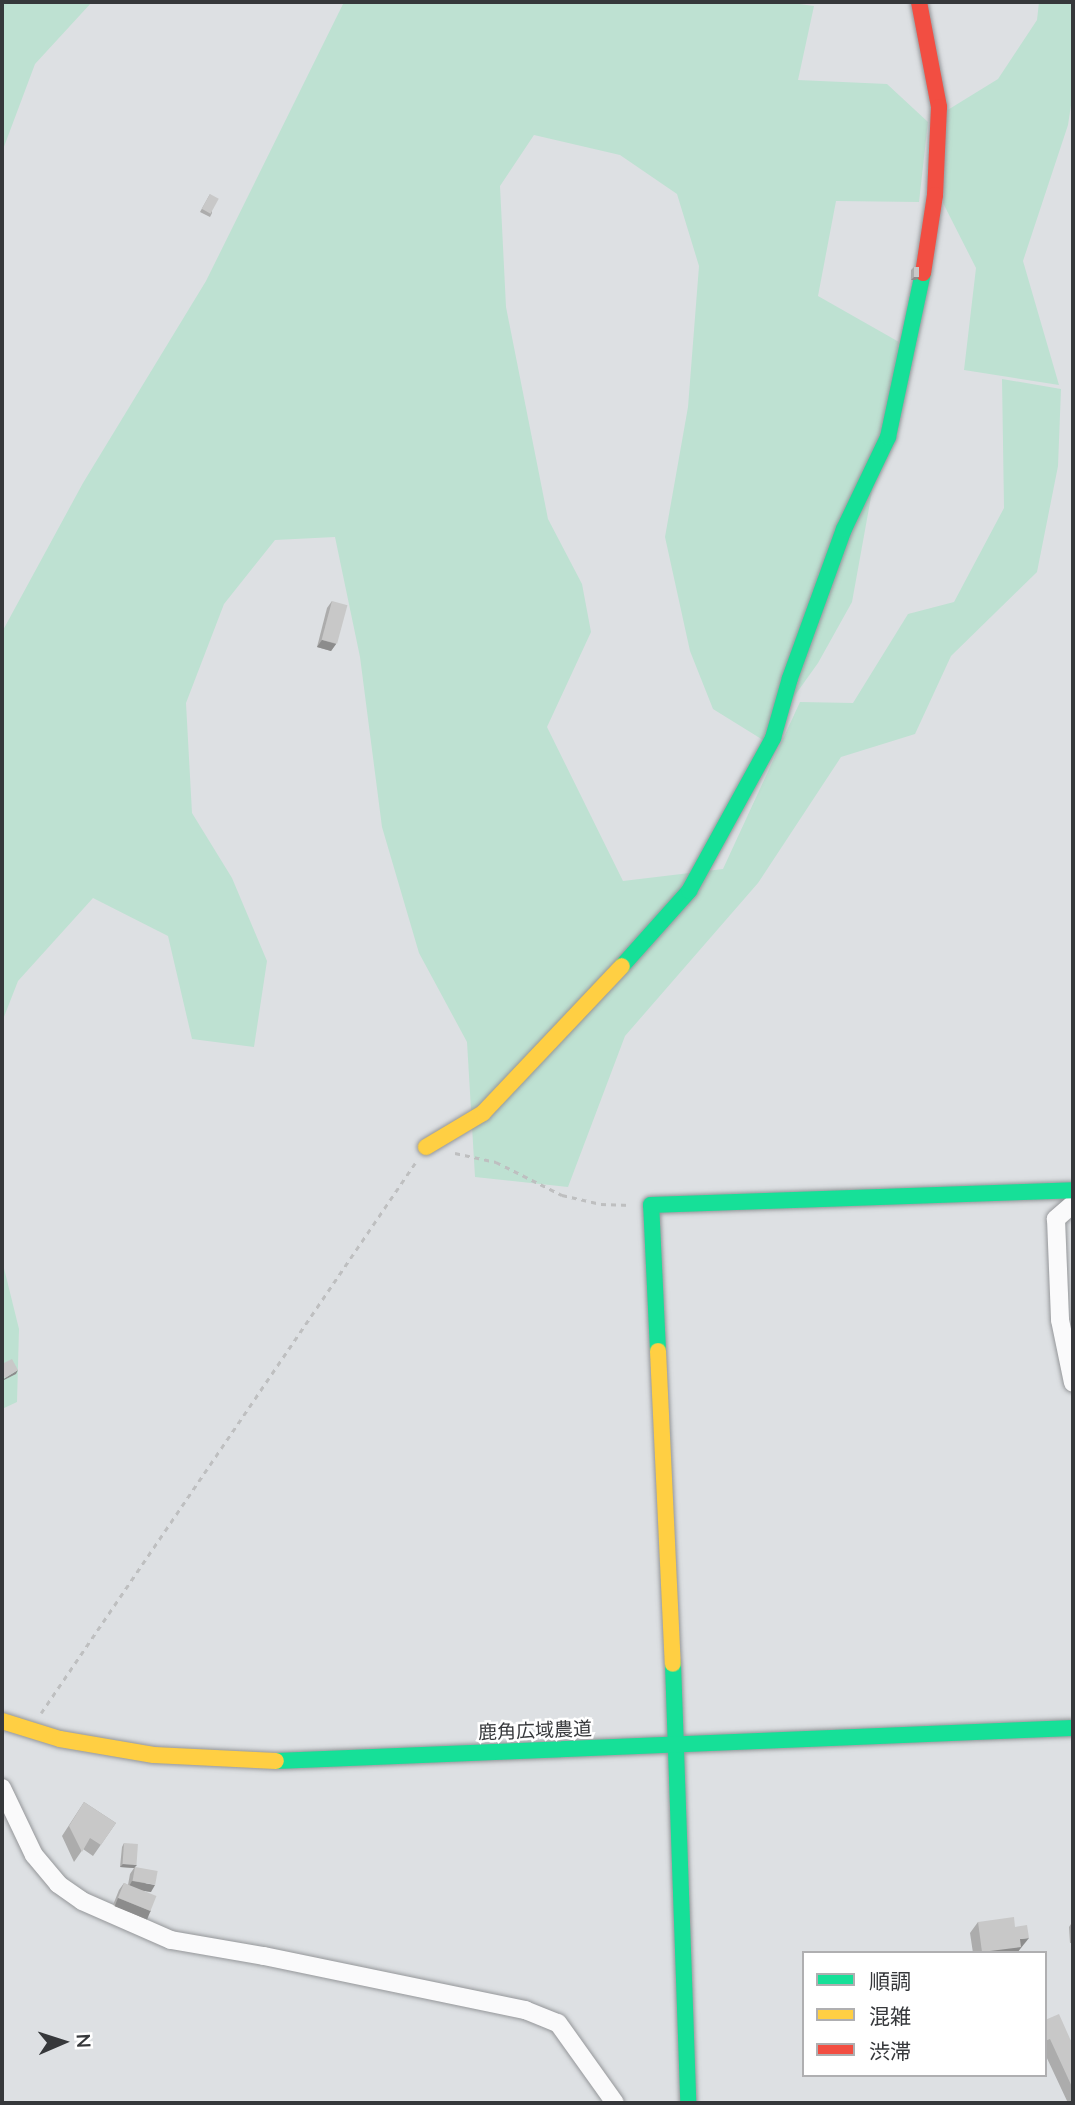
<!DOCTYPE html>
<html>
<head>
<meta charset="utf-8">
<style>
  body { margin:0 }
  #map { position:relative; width:1075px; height:2105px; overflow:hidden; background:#dde0e3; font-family:Mulish,"Noto Sans JP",sans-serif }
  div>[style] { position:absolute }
  .green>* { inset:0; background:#bee1d2 }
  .path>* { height:2.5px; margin-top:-1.25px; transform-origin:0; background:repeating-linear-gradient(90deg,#bebfc0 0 5px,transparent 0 10px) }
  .roads { filter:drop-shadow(0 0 2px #949699) drop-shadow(0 0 2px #949699) }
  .street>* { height:18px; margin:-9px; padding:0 9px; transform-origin:9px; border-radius:9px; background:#fafafb }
  .fast>* { height:16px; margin:-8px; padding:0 8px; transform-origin:8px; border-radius:8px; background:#16e098 }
  .slow>* { height:16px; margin:-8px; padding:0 8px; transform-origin:8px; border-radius:8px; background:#ffcf43 }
  .jam>* { height:16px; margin:-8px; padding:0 8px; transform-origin:8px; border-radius:8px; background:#f24e42 }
  .wall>* { inset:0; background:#acacac }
  .shaded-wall>* { inset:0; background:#8c8c8c; transform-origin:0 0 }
  .building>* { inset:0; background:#c8c8c8; transform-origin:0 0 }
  span { translate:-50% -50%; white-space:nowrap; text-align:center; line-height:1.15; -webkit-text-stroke:5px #fff; paint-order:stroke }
  .street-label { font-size:19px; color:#36383b }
  .frame { position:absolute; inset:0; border:4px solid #36383b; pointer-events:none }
  .legend { position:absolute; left:802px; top:1951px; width:245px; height:126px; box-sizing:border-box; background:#fff; border:2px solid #afafb1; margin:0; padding:9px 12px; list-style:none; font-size:21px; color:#36383b }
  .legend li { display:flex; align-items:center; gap:14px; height:35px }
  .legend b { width:35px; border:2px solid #afafb1 }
  .north { position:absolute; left:28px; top:2007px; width:70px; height:70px; -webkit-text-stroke:5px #fff; paint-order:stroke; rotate:87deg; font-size:19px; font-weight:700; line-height:28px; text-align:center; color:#36383b }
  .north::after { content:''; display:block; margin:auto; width:24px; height:32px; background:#36383b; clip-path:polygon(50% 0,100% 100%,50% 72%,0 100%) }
</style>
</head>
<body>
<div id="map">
  <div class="green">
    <i style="clip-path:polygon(2px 2px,92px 2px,35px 64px,2px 152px)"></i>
    <i style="clip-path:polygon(344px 2px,785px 2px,814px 6px,798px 80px,887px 84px,928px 122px,919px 202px,836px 201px,818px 296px,899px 342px,852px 602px,818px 663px,763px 740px,713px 709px,690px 651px,665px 537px,688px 407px,699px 266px,677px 194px,620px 155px,534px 135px,500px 186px,506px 307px,548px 519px,582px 584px,591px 632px,547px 727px,623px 881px,723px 869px,800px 702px,853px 703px,908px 614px,954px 602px,1004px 508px,1002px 379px,1061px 389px,1058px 466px,1037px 572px,951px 656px,915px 734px,841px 757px,758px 883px,625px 1036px,568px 1187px,475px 1177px,467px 1042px,419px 953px,382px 827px,360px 657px,335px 537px,275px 540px,224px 604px,186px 703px,192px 813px,232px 878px,267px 961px,254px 1047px,192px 1039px,168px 936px,93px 898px,18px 981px,2px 1022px,2px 632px,83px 483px,206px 281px)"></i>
    <i style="clip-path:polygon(1039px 2px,1073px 2px,1073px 92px,1068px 125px,1023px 261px,1059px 385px,964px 370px,976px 268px,943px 203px,946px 111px,998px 79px,1037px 20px)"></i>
    <i style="clip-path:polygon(2px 1260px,19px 1329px,17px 1402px,2px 1409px)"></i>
  </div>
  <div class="path">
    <i style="left:455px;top:1153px;width:42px;rotate:12.4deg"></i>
    <i style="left:496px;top:1162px;width:74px;rotate:26.6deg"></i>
    <i style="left:562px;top:1195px;width:40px;rotate:13deg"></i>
    <i style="left:601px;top:1204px;width:30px;rotate:2deg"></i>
    <i style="left:41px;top:1713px;width:665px;rotate:-55.78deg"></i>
  </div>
  <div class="roads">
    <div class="street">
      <i style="left:1073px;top:1204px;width:23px;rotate:139deg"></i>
      <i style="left:1056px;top:1219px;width:101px;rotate:87.7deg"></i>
      <i style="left:1060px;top:1320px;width:64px;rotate:78.3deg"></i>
      <i style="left:2px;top:1788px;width:74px;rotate:64.5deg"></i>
      <i style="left:34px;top:1855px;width:38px;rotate:50deg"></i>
      <i style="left:58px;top:1884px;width:29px;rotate:35deg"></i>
      <i style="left:82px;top:1901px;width:97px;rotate:23.7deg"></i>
      <i style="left:171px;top:1940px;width:94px;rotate:9.8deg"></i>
      <i style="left:264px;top:1956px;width:267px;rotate:11.7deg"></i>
      <i style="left:525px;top:2010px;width:35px;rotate:22deg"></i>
      <i style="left:558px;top:2023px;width:98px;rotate:54.5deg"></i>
    </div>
    <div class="fast">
      <i style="left:622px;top:966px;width:101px;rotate:-48.2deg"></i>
      <i style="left:689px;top:891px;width:175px;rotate:-61.2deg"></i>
      <i style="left:773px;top:738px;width:62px;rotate:-74.2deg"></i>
      <i style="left:790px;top:678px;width:158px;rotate:-70.1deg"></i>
      <i style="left:844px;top:529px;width:102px;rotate:-64.4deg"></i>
      <i style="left:888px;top:437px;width:168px;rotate:-78deg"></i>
      <i style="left:658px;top:1351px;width:146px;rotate:-92.7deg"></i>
      <i style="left:651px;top:1205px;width:422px;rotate:-2deg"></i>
      <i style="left:673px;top:1664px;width:439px;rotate:88deg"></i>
      <i style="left:276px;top:1761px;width:798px;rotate:-2.37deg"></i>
    </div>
    <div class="slow">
      <i style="left:426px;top:1147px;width:66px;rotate:-30.8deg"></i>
      <i style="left:483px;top:1113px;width:202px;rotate:-46.6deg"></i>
      <i style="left:658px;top:1351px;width:313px;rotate:87.3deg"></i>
      <i style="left:2px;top:1721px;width:61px;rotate:17.2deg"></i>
      <i style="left:60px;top:1739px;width:95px;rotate:9.7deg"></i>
      <i style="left:154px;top:1755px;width:122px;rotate:2.8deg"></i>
    </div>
    <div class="jam">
      <i style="left:919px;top:2px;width:107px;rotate:79.2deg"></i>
      <i style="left:939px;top:107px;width:88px;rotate:92.6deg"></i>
      <i style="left:935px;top:195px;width:79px;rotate:98.7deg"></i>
    </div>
  </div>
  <div class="wall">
    <i style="clip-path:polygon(210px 194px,212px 213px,210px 217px,200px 212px)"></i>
    <i style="clip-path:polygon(914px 267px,916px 280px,911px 280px,911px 270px)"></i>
    <i style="clip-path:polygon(332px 601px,336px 644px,331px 651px,317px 647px,327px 608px)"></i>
    <i style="clip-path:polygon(84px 1802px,116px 1823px,93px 1856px,83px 1849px,74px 1862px,62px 1836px)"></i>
    <i style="clip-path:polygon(124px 1843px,135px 1867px,151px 1892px,144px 1891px,151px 1911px,146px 1918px,113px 1905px,119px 1890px,124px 1883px,128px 1885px,130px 1874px,134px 1868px,120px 1867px,122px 1847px)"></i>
    <i style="clip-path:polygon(1073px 1921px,1073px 1943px,1070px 1943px,1069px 1927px)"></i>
    <i style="clip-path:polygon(978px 1922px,1015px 1927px,1021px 1948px,1020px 1948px,1017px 1953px,973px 1953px,970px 1933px)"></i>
    <i style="clip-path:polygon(1045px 2020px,1071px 2041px,1073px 2040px,1073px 2103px,1068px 2103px,1045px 2054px)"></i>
  </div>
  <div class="shaded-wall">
    <i style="clip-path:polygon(914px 277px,919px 277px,916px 280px,911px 280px)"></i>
    <i style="clip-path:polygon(322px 640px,336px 644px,331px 651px,317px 647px)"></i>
    <i style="clip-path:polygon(18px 1370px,16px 1374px,2px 1381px,5px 1378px)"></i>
    <i style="clip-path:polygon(123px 1864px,137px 1865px,134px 1868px,120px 1867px)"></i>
    <i style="clip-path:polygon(132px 1881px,155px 1885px,151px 1892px,128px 1888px)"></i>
    <i style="left:118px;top:1898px;width:35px;height:9px;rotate:22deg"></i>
    <i style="clip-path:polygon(1029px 1938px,1017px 1953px,981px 1953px,1020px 1939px)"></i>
  </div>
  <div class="building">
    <i style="left:210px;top:194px;width:10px;height:17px;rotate:29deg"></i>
    <i style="left:914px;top:267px;width:5px;height:10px"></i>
    <i style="left:332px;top:601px;width:16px;height:40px;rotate:15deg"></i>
    <i style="clip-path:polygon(12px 1359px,18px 1370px,5px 1378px,2px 1373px,2px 1364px)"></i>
    <i style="clip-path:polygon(84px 1802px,116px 1823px,101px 1845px,90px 1838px,82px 1852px,69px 1826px)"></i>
    <i style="left:124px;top:1843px;width:14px;height:21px;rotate:4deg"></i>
    <i style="left:135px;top:1867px;width:23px;height:14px;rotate:10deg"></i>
    <i style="left:124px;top:1883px;width:35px;height:16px;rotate:22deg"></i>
    <i style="clip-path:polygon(1014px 1917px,1015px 1927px,1027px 1925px,1029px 1938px,1020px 1939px,1021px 1947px,982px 1952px,978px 1922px)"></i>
    <i style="clip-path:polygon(1059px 2014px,1071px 2041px,1073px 2040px,1073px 2089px,1050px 2039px,1045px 2041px,1045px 2020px)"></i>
  </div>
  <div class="street-label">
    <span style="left:535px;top:1731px;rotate:-2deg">鹿角広域農道</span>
  </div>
  <div class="frame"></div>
  <ul class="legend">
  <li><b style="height:9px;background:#16e098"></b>順調</li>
  <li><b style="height:9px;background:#ffcf43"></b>混雑</li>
  <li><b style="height:9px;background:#f24e42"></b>渋滞</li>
  </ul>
  <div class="north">N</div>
</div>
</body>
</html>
